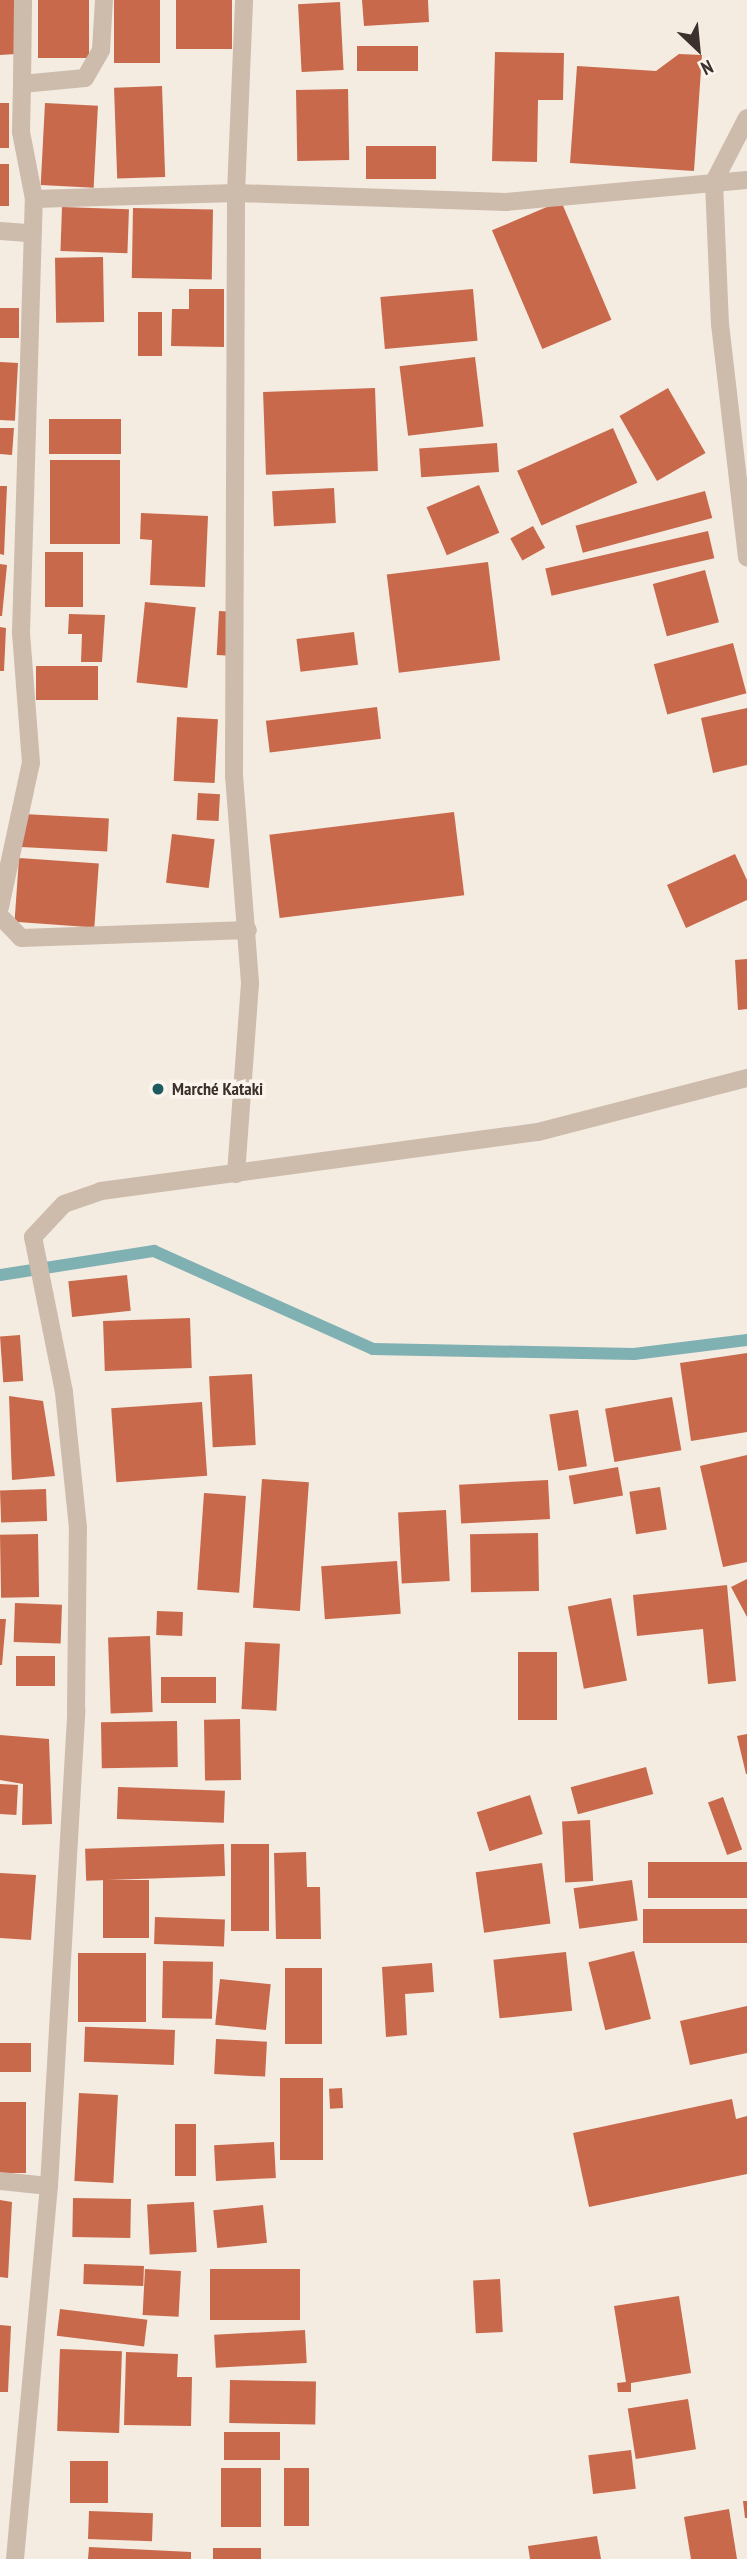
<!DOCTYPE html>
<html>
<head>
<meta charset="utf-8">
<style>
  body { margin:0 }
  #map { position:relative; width:747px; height:2559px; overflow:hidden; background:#f4ebe1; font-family:"PT Sans Narrow",sans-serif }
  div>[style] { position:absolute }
  .stream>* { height:12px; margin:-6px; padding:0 6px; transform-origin:6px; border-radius:6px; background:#7fb0b2 }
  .building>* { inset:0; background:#c8694b; transform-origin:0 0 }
  .minor>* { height:18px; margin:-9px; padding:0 9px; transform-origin:9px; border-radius:9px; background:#cdbbac }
  .dots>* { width:19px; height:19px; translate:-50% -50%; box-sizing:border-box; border:4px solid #fbf5ee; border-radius:50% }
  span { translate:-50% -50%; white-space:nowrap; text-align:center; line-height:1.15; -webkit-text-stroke:7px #fbf5ee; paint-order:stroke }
  .poi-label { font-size:18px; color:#3b302b; font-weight:700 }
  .left { translate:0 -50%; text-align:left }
  .north { position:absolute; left:663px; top:14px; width:70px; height:70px; -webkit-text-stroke:5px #fbf5ee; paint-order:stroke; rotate:154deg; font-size:19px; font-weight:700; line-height:28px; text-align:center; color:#3b302b }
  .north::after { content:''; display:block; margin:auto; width:24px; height:32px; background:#3b302b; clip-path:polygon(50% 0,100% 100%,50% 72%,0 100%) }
</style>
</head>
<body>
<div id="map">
  <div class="stream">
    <i style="left:0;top:1275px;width:156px;rotate:-8.9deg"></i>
    <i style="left:154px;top:1251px;width:240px;rotate:24.1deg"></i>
    <i style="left:373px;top:1349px;width:261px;rotate:1.1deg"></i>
    <i style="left:634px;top:1354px;width:114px;rotate:-7.1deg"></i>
  </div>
  <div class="building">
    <i style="clip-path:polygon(0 0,14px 0,16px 54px,0 55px)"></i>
    <i style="left:38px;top:0;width:51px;height:58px"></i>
    <i style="left:114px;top:0;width:46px;height:63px"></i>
    <i style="left:176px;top:0;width:56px;height:49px"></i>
    <i style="clip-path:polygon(362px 0,428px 0,429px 22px,364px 26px)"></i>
    <i style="left:340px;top:2px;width:68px;height:42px;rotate:87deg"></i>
    <i style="left:418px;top:46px;width:25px;height:61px;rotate:90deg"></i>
    <i style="clip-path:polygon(495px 52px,564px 53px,563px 100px,538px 100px,537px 162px,492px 161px)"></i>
    <i style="clip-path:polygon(679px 54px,702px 55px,694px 171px,570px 163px,577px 66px,656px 71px)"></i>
    <i style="left:162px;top:86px;width:91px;height:48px;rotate:88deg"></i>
    <i style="left:348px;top:89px;width:71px;height:52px;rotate:89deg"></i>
    <i style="left:0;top:103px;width:9px;height:45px"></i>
    <i style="left:45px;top:103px;width:53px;height:82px;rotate:3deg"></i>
    <i style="left:436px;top:146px;width:33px;height:70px;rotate:90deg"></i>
    <i style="left:0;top:164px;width:9px;height:42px"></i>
    <i style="left:561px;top:201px;width:129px;height:75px;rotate:67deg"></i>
    <i style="left:62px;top:207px;width:67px;height:44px;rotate:2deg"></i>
    <i style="left:133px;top:208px;width:80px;height:70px;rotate:1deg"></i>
    <i style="left:103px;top:257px;width:65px;height:48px;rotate:89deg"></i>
    <i style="clip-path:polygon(189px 289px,224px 289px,224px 347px,171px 346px,172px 309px,189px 309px)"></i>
    <i style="left:473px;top:289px;width:52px;height:93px;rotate:85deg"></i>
    <i style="left:0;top:308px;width:19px;height:30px"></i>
    <i style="left:138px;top:312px;width:24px;height:44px"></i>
    <i style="left:475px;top:357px;width:70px;height:76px;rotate:83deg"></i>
    <i style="left:0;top:362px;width:18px;height:58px;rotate:3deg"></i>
    <i style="left:375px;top:388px;width:83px;height:112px;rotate:88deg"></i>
    <i style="left:668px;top:388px;width:75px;height:56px;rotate:60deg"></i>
    <i style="left:121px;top:419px;width:35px;height:72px;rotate:90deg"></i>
    <i style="clip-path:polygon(0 428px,14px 428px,12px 455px,0 454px)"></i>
    <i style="left:613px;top:428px;width:60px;height:105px;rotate:66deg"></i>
    <i style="left:497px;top:443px;width:29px;height:78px;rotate:86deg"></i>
    <i style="left:50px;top:460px;width:70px;height:84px"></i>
    <i style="left:479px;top:485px;width:52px;height:57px;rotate:67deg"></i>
    <i style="clip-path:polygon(0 486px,7px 486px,4px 555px,0 554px)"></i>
    <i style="left:334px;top:488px;width:35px;height:62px;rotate:87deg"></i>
    <i style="left:705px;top:491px;width:28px;height:134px;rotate:75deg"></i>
    <i style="clip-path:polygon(141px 513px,208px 516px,205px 587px,150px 585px,152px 540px,140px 539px)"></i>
    <i style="left:533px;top:526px;width:25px;height:26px;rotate:61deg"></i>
    <i style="left:708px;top:531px;width:28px;height:167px;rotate:77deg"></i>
    <i style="left:45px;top:552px;width:38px;height:55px"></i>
    <i style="left:488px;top:562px;width:99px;height:102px;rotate:83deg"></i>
    <i style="clip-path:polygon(0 564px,7px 565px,2px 616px,0 616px)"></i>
    <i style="left:705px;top:570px;width:54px;height:54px;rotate:75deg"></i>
    <i style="left:145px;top:602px;width:51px;height:81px;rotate:6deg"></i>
    <i style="left:219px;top:611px;width:18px;height:44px;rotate:3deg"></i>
    <i style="clip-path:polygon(69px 614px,105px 615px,102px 662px,81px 662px,82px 634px,68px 634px)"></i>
    <i style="clip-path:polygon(0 627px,6px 628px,4px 671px,0 671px)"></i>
    <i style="left:354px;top:632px;width:33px;height:58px;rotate:83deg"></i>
    <i style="left:733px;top:643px;width:52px;height:82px;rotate:75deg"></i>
    <i style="left:36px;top:666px;width:62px;height:34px"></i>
    <i style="left:377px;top:707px;width:32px;height:112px;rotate:83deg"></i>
    <i style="clip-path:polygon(747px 708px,747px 765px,713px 773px,701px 718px)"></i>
    <i style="left:177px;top:717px;width:41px;height:64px;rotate:3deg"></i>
    <i style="left:198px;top:793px;width:22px;height:27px;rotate:3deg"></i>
    <i style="left:454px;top:812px;width:84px;height:186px;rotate:83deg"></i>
    <i style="left:23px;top:814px;width:86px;height:33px;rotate:3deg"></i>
    <i style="left:172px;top:834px;width:43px;height:49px;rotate:7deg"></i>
    <i style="clip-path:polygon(735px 854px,747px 880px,747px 900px,686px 928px,667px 885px)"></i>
    <i style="left:19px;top:858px;width:80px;height:64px;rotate:4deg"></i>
    <i style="clip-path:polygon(747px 959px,747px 1009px,738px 1010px,735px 960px)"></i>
    <i style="left:127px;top:1275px;width:36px;height:59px;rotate:84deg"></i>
    <i style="left:190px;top:1318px;width:50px;height:87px;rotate:88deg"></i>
    <i style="left:20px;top:1335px;width:46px;height:20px;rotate:86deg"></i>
    <i style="clip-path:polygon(747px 1353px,747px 1432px,691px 1441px,680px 1363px)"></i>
    <i style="left:252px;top:1374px;width:71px;height:43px;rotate:87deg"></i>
    <i style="clip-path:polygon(9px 1396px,43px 1401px,55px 1476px,12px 1480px)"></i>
    <i style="left:672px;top:1397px;width:54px;height:68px;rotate:80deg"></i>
    <i style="left:202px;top:1402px;width:74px;height:91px;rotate:86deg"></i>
    <i style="left:578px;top:1410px;width:57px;height:29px;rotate:81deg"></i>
    <i style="clip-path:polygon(747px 1455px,747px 1562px,723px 1567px,700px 1466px)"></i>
    <i style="left:618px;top:1467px;width:29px;height:50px;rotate:80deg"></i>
    <i style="left:262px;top:1479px;width:47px;height:129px;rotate:4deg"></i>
    <i style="left:548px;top:1480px;width:39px;height:89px;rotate:87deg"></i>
    <i style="left:660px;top:1487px;width:43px;height:31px;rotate:81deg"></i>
    <i style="left:46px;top:1489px;width:32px;height:46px;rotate:88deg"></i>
    <i style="left:204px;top:1493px;width:42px;height:97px;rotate:4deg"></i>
    <i style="left:446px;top:1510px;width:71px;height:48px;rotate:87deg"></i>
    <i style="left:538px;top:1533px;width:58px;height:68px;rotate:89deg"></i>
    <i style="left:38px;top:1534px;width:63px;height:38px;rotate:89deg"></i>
    <i style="left:397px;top:1561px;width:53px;height:76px;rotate:86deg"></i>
    <i style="clip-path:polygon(747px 1579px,747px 1617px,731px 1587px)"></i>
    <i style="clip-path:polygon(727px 1585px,736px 1681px,708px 1684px,703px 1629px,637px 1636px,633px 1595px)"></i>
    <i style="left:611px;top:1598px;width:84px;height:44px;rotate:79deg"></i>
    <i style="left:15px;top:1603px;width:47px;height:39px;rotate:2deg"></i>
    <i style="left:157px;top:1611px;width:26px;height:24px;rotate:2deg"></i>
    <i style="clip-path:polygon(0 1619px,6px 1619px,2px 1665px,0 1665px)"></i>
    <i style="left:150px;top:1636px;width:76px;height:42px;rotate:88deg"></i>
    <i style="left:245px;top:1642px;width:35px;height:67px;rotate:3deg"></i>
    <i style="left:518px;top:1652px;width:39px;height:68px"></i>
    <i style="left:16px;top:1656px;width:39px;height:30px"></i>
    <i style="left:161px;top:1677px;width:55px;height:26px"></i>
    <i style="left:240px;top:1719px;width:61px;height:36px;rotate:89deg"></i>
    <i style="left:177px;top:1721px;width:46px;height:76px;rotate:89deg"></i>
    <i style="clip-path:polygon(747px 1734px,747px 1774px,746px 1774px,737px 1736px)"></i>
    <i style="clip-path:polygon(0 1735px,49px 1739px,52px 1824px,22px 1825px,23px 1784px,0 1780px)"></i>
    <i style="left:646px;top:1767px;width:28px;height:78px;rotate:75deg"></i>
    <i style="left:0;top:1784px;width:18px;height:30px;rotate:3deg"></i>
    <i style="left:118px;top:1787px;width:107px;height:32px;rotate:2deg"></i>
    <i style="left:530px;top:1795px;width:41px;height:56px;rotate:72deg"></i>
    <i style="left:723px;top:1797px;width:56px;height:16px;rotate:70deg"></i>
    <i style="left:590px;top:1820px;width:61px;height:28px;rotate:87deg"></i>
    <i style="left:224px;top:1844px;width:32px;height:139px;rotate:88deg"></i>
    <i style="left:231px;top:1844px;width:38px;height:87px"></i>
    <i style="clip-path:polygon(306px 1852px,307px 1887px,320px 1887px,321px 1939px,276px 1939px,274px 1853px)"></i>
    <i style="left:747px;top:1862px;width:36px;height:99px;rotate:90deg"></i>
    <i style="left:542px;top:1863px;width:61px;height:67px;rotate:82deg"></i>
    <i style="clip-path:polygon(0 1873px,36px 1875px,31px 1940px,0 1938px)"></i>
    <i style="left:149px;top:1880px;width:58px;height:46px;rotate:90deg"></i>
    <i style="left:632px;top:1880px;width:41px;height:59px;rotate:82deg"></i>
    <i style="left:747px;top:1909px;width:34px;height:104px;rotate:90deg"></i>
    <i style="left:155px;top:1917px;width:70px;height:27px;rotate:2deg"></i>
    <i style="left:634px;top:1951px;width:70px;height:47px;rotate:76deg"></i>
    <i style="left:566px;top:1952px;width:59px;height:73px;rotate:84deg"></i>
    <i style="left:78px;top:1953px;width:68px;height:69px"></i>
    <i style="left:163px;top:1961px;width:50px;height:57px;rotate:1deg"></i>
    <i style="clip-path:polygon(432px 1963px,434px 1992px,405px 1994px,407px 2035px,386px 2037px,382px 1967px)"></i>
    <i style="left:285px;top:1968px;width:37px;height:76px"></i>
    <i style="left:220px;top:1979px;width:51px;height:46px;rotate:6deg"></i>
    <i style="clip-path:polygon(747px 2006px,747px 2053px,690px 2065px,680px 2021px)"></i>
    <i style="left:175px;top:2030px;width:35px;height:90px;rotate:92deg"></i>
    <i style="left:216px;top:2039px;width:51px;height:35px;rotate:3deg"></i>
    <i style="left:0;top:2043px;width:31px;height:29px"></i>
    <i style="left:280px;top:2078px;width:43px;height:82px"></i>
    <i style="left:342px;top:2088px;width:20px;height:13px;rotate:87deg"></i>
    <i style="left:79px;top:2093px;width:39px;height:88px;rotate:3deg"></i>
    <i style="clip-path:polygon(732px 2099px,736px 2119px,747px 2116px,747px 2174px,589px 2207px,573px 2133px)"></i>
    <i style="left:0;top:2102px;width:26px;height:71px"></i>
    <i style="left:175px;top:2124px;width:21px;height:52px"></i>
    <i style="left:274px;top:2142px;width:36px;height:60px;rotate:87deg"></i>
    <i style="left:73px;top:2198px;width:58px;height:39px;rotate:1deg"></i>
    <i style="clip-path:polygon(0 2200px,12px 2202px,8px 2278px,0 2277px)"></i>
    <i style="left:194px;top:2202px;width:50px;height:47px;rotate:87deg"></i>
    <i style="left:263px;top:2205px;width:38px;height:50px;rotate:84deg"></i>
    <i style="left:84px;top:2264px;width:60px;height:20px;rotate:2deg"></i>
    <i style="left:145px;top:2269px;width:36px;height:46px;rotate:3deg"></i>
    <i style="left:210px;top:2269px;width:90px;height:51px"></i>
    <i style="left:500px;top:2279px;width:53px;height:27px;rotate:87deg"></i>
    <i style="clip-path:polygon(679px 2296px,691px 2373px,631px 2383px,631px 2392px,618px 2392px,617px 2383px,626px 2382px,614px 2306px)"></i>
    <i style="left:60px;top:2309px;width:88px;height:27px;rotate:7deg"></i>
    <i style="clip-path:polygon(0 2325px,11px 2326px,8px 2392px,0 2392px)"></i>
    <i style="left:305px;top:2330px;width:33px;height:91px;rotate:87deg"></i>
    <i style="left:60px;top:2349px;width:62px;height:82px;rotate:2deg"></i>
    <i style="clip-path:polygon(126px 2352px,178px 2354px,177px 2377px,192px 2377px,191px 2426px,124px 2425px)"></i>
    <i style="left:230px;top:2380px;width:86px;height:43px;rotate:1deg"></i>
    <i style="left:688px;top:2399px;width:51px;height:61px;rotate:81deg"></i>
    <i style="left:280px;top:2432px;width:28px;height:56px;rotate:90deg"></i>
    <i style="left:631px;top:2450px;width:39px;height:43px;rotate:83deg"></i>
    <i style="left:108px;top:2461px;width:42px;height:38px;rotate:90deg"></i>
    <i style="left:221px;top:2468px;width:40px;height:59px"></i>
    <i style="left:284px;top:2468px;width:25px;height:58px"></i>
    <i style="clip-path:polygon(743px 2501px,747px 2501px,747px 2518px,745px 2518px)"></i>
    <i style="clip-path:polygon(729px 2509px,737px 2559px,691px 2559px,684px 2517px)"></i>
    <i style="left:89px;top:2511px;width:64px;height:28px;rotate:2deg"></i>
    <i style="clip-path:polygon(597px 2536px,601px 2559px,530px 2559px,528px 2546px)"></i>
    <i style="clip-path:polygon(89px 2547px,191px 2552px,191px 2559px,88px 2559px)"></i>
    <i style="left:213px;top:2548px;width:48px;height:11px"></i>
  </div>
  <div class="minor">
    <i style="left:22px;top:84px;width:84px;rotate:-89.3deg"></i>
    <i style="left:747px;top:118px;width:72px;rotate:117.3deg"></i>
    <i style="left:714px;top:182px;width:142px;rotate:87.6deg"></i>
    <i style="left:720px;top:324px;width:235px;rotate:83.4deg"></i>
    <i style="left:34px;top:199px;width:68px;rotate:-101deg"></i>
    <i style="left:21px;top:132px;width:48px;rotate:-88.8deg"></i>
    <i style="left:22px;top:84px;width:63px;rotate:-5.4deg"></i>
    <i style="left:85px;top:78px;width:32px;rotate:-60deg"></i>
    <i style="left:101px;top:50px;width:50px;rotate:-86.6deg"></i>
    <i style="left:0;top:231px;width:31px;rotate:4deg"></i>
    <i style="left:0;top:907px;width:147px;rotate:-77.9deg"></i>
    <i style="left:31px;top:763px;width:131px;rotate:-94.4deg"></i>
    <i style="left:21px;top:632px;width:433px;rotate:-88.3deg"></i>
    <i style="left:34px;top:199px;width:202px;rotate:-1.7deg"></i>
    <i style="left:236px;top:193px;width:270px;rotate:1.9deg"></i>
    <i style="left:506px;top:202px;width:242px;rotate:-5.2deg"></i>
    <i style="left:0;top:916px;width:30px;rotate:46deg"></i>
    <i style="left:21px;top:938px;width:227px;rotate:-2deg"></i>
    <i style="left:236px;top:1174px;width:192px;rotate:-85.8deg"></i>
    <i style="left:250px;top:983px;width:207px;rotate:-94.4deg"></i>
    <i style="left:234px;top:777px;width:584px;rotate:-89.8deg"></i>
    <i style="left:236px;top:193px;width:193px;rotate:-87.6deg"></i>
    <i style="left:0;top:2181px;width:49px;rotate:5.8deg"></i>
    <i style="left:15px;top:2559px;width:375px;rotate:-84.8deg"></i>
    <i style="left:49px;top:2186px;width:476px;rotate:-86.7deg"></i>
    <i style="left:76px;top:1711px;width:183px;rotate:-89.4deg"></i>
    <i style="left:78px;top:1528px;width:137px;rotate:-95.9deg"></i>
    <i style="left:64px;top:1392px;width:158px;rotate:-101.3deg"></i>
    <i style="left:33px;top:1237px;width:45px;rotate:-46.8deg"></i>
    <i style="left:64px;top:1204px;width:39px;rotate:-19deg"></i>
    <i style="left:101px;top:1191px;width:441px;rotate:-7.7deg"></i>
    <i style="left:538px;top:1132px;width:216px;rotate:-14.5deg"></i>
  </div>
  <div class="dots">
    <i style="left:158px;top:1089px;background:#1f5a5e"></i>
  </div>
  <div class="poi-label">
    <span class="left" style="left:172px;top:1089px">Marché Kataki</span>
  </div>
  <div class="north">N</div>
</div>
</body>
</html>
